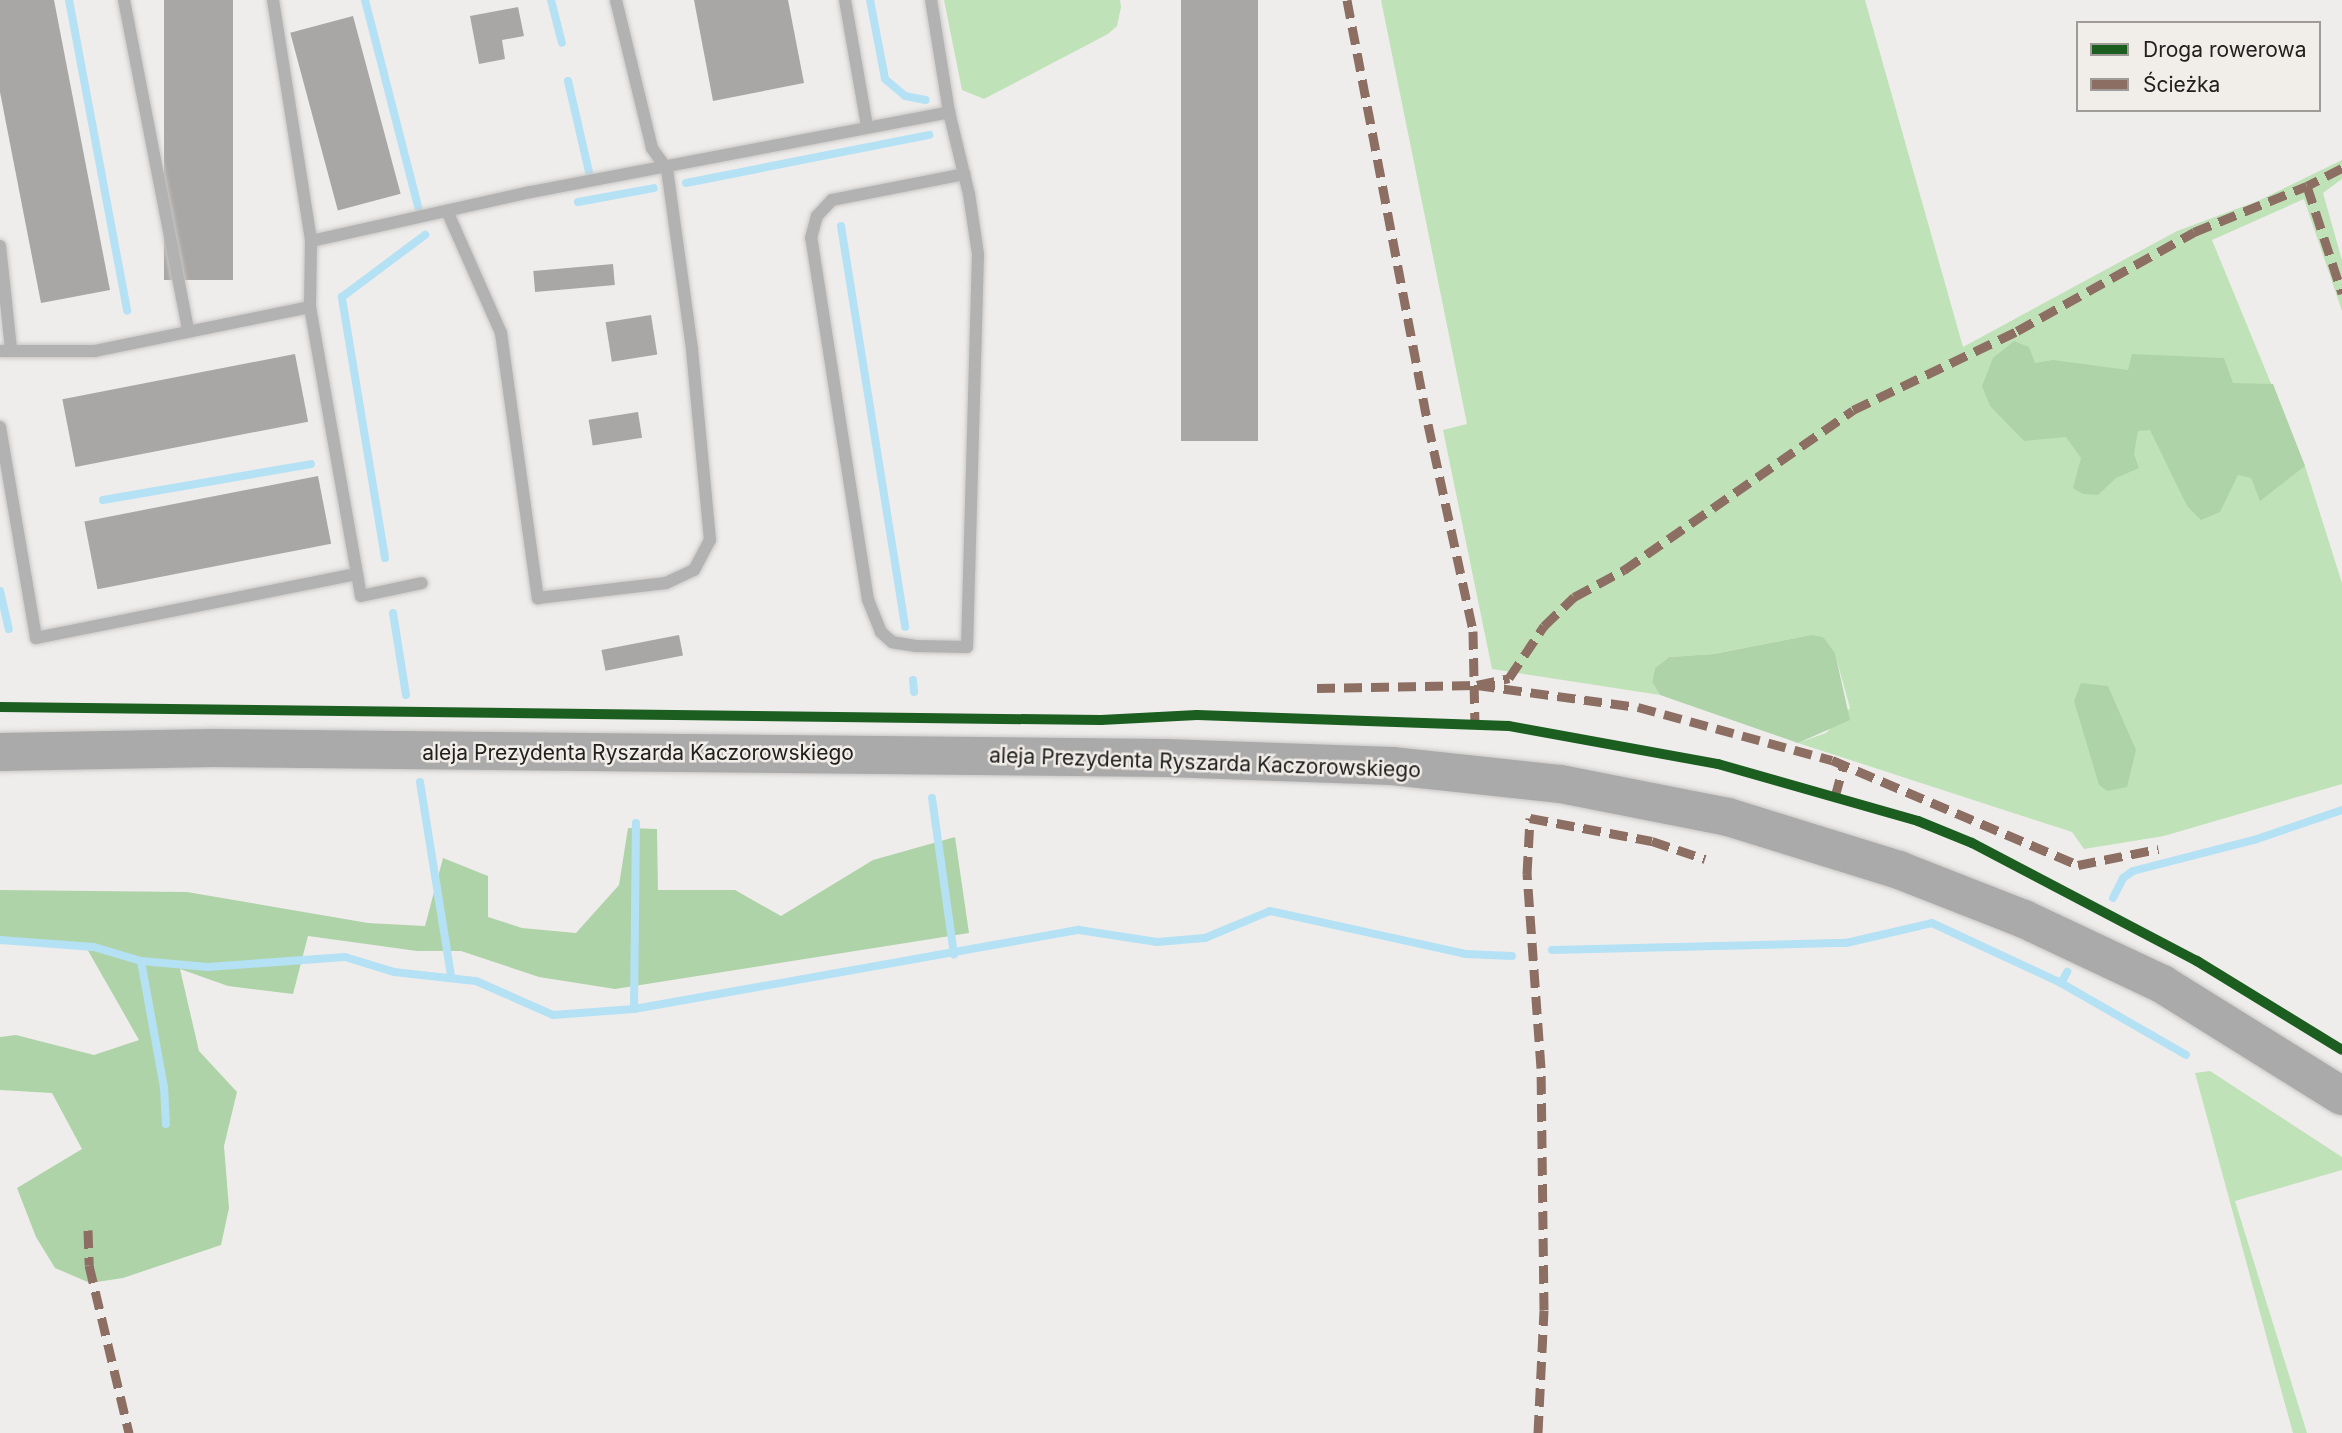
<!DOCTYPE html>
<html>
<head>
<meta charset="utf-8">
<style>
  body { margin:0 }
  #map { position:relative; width:2342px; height:1433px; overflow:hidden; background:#efedeb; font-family:Inter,sans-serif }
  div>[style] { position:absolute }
  .green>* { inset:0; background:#c0e2b8 }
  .forest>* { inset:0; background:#afd3a8 }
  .stream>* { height:8px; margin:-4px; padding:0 4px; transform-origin:4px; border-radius:4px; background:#b5e1f5 }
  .building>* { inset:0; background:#a9a7a5; transform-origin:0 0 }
  .roads { filter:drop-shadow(0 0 2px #c9c8c7) drop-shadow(0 0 2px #c9c8c7) }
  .service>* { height:12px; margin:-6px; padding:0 6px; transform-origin:6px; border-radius:6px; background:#b3b2b2 }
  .primary>* { height:38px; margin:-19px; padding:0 19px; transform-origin:19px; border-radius:19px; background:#abaaaa }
  .quiet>* { height:9px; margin-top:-4.5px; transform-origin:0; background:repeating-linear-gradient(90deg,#8d6e63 0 18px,transparent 0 27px) }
  .cycleway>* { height:10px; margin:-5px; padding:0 5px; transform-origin:5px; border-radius:5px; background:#1b5e20 }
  span { translate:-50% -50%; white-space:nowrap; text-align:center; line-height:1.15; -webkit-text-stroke:5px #f1ede9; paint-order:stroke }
  .street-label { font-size:21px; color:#21201e }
  .legend { position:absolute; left:2076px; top:21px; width:245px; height:91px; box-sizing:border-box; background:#f1ede9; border:2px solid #9e9b98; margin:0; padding:9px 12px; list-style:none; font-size:21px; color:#21201e }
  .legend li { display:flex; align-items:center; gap:14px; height:35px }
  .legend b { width:35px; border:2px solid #9e9b98 }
</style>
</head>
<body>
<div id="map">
  <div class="green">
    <i style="clip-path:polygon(944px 0,1120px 0,1121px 7px,1117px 26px,1108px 34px,984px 99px,962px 90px)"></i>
    <i style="clip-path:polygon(1381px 0,1865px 0,1963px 347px,2177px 231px,2258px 201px,2342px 160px,2342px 179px,2323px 193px,2342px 260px,2342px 311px,2304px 199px,2212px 240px,2305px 466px,2342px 583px,2342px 784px,2164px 836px,2084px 849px,2072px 832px,1798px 743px,1826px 733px,1850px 708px,1835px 654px,1811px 635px,1714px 654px,1669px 657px,1655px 668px,1652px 682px,1660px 695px,1492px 669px,1443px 430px,1467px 424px)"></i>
    <i style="clip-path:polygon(2210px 1071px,2342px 1157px,2342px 1170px,2235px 1201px,2307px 1433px,2293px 1433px,2269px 1346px,2195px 1073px)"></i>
  </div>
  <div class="forest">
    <i style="clip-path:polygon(2014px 341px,2029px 347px,2035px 363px,2053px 360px,2128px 370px,2132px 354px,2224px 358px,2233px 383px,2273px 384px,2305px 466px,2260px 501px,2251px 478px,2238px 475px,2220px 512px,2201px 520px,2187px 506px,2150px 430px,2138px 431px,2134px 454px,2139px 468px,2116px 478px,2098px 495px,2083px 494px,2073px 488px,2081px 458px,2066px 437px,2024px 441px,1990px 406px,1982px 386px,1993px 358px)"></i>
    <i style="clip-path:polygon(1811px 635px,1823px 637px,1835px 653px,1850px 720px,1798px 743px,1660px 695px,1652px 682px,1655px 668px,1669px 657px,1714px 654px)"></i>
    <i style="clip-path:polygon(2081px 683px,2108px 686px,2136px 750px,2127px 787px,2107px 791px,2099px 785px,2074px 701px)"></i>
    <i style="clip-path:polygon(628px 828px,657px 829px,658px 890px,735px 890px,781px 916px,873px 860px,955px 837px,969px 933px,615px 989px,539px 977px,461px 951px,417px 951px,308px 936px,293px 994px,228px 986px,180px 969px,199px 1051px,237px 1092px,224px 1146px,229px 1208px,221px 1245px,123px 1278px,90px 1283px,55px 1268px,36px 1237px,17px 1188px,82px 1149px,52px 1093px,0 1090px,0 1037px,16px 1035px,94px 1055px,139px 1040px,86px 947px,0 938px,0 890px,187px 892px,368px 923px,425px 926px,443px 858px,488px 876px,488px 917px,522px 928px,576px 933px,619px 885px)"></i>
  </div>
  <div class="stream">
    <i style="left:69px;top:0;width:316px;rotate:79.4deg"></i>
    <i style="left:365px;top:0;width:214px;rotate:75.6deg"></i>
    <i style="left:551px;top:0;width:44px;rotate:75.7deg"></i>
    <i style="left:870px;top:0;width:80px;rotate:79.2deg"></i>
    <i style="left:885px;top:79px;width:26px;rotate:40deg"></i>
    <i style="left:905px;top:96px;width:21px;rotate:11deg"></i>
    <i style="left:568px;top:81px;width:93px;rotate:77deg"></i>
    <i style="left:686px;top:183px;width:248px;rotate:-11.2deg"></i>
    <i style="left:578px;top:202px;width:77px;rotate:-10.4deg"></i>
    <i style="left:841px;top:226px;width:406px;rotate:80.9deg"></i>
    <i style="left:103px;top:500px;width:211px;rotate:-9.8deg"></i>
    <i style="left:385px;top:558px;width:265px;rotate:-99.4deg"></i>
    <i style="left:342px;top:297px;width:104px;rotate:-36.8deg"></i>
    <i style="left:0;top:591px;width:39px;rotate:77deg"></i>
    <i style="left:393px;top:613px;width:83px;rotate:81deg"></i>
    <i style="left:913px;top:680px;width:12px;rotate:85deg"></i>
    <i style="left:420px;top:782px;width:196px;rotate:80.9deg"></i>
    <i style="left:932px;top:798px;width:158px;rotate:82deg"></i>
    <i style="left:2113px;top:898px;width:22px;rotate:-63deg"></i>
    <i style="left:2123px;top:878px;width:12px;rotate:-35deg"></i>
    <i style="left:2133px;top:871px;width:125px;rotate:-14.4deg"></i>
    <i style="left:2254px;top:840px;width:93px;rotate:-18.8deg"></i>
    <i style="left:0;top:940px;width:94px;rotate:4.3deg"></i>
    <i style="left:94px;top:947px;width:49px;rotate:16.6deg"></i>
    <i style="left:141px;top:961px;width:67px;rotate:5.1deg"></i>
    <i style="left:208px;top:967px;width:137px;rotate:-4.2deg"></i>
    <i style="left:345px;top:957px;width:51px;rotate:17deg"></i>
    <i style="left:394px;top:972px;width:82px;rotate:6.3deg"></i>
    <i style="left:476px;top:981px;width:84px;rotate:23.8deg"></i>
    <i style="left:553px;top:1015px;width:81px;rotate:-4.2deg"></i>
    <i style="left:634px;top:1009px;width:452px;rotate:-10.1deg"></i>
    <i style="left:1079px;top:930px;width:79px;rotate:8.7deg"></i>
    <i style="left:1157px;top:942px;width:48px;rotate:-4.8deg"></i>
    <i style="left:1205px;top:938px;width:70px;rotate:-22.6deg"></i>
    <i style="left:1270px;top:911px;width:200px;rotate:12.4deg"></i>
    <i style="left:1465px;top:954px;width:47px;rotate:2.4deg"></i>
    <i style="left:1552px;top:950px;width:294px;rotate:-1.4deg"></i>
    <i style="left:1846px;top:943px;width:88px;rotate:-13.1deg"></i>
    <i style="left:1932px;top:923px;width:142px;rotate:24.9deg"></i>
    <i style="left:2061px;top:983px;width:13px;rotate:-61deg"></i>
    <i style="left:141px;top:961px;width:128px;rotate:79.7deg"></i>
    <i style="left:164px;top:1087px;width:37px;rotate:87deg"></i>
    <i style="left:2061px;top:983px;width:144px;rotate:29.9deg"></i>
    <i style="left:634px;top:1009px;width:186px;rotate:-89.4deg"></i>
  </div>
  <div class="building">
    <i style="clip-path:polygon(0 0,54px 0,110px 290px,41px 303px,0 92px)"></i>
    <i style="left:164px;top:0;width:69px;height:280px"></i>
    <i style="clip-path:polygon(694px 0,788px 0,804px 83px,713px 101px)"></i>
    <i style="left:1181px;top:0;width:77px;height:441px"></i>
    <i style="clip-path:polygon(518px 7px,524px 36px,502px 40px,505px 59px,479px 64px,470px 16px)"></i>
    <i style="left:353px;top:16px;width:184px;height:65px;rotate:75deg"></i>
    <i style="left:613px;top:264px;width:21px;height:80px;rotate:85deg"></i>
    <i style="left:651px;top:315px;width:40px;height:46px;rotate:81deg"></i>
    <i style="left:295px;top:354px;width:69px;height:237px;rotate:79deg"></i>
    <i style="left:638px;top:412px;width:26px;height:50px;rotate:81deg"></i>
    <i style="left:318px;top:476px;width:69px;height:238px;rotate:79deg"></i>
    <i style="left:679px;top:635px;width:21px;height:79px;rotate:79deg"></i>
  </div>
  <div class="roads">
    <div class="service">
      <i style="left:124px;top:0;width:336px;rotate:79deg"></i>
      <i style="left:273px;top:0;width:244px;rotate:81deg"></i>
      <i style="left:311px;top:241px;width:66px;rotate:90.9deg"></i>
      <i style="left:310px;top:307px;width:293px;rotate:80deg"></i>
      <i style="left:361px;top:596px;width:62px;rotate:-12deg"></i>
      <i style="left:845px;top:0;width:128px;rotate:80.1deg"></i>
      <i style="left:949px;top:112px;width:64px;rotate:76.4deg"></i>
      <i style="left:964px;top:174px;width:21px;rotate:76deg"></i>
      <i style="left:969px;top:194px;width:61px;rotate:81.5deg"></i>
      <i style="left:978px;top:254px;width:393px;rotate:91.6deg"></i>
      <i style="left:967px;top:647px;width:51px;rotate:-178.9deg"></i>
      <i style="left:916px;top:646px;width:24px;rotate:-171deg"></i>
      <i style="left:892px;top:642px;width:15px;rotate:-138deg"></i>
      <i style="left:881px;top:632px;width:35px;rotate:-112deg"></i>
      <i style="left:868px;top:600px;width:366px;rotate:-98.9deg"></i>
      <i style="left:811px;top:238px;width:23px;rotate:-75deg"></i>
      <i style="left:817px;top:216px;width:22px;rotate:-47deg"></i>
      <i style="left:832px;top:200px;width:135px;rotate:-11.1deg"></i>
      <i style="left:447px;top:211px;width:133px;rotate:66.1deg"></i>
      <i style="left:501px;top:333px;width:268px;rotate:82.1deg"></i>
      <i style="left:538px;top:598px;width:129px;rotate:-6.7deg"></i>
      <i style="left:666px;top:583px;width:31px;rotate:-25deg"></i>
      <i style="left:694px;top:570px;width:34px;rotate:-62deg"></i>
      <i style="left:710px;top:540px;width:192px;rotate:-95.4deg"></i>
      <i style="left:692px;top:349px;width:182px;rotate:-97.9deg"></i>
      <i style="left:667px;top:169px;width:26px;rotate:-126deg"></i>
      <i style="left:652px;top:148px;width:152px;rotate:-103.7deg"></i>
      <i style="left:311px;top:241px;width:225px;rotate:-12.6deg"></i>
      <i style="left:531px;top:192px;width:426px;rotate:-10.8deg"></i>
      <i style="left:949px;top:112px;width:113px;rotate:-99.1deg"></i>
      <i style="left:0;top:246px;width:104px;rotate:83.9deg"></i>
      <i style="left:0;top:351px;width:95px"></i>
      <i style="left:95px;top:351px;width:219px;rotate:-11.6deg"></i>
      <i style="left:0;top:427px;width:214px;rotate:80.3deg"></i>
      <i style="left:36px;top:638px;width:327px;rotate:-11.3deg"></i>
    </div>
    <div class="primary">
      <i style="left:0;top:752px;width:213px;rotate:-1.1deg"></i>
      <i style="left:213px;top:748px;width:953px;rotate:0.6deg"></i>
      <i style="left:1166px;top:758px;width:226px;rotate:2deg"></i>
      <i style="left:1392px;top:766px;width:170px;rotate:6.1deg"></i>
      <i style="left:1561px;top:784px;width:170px;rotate:11.2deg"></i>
      <i style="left:1728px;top:817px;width:179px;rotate:17.2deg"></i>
      <i style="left:1899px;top:870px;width:134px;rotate:21.4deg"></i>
      <i style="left:2024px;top:919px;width:153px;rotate:25.2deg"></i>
      <i style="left:2162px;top:984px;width:212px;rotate:31.9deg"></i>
    </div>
  </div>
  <div class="quiet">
    <i style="left:1347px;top:0;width:432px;rotate:79.2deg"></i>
    <i style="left:1428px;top:424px;width:212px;rotate:77.7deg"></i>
    <i style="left:1473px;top:631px;width:93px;rotate:88.8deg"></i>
    <i style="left:2342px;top:168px;width:39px;rotate:153deg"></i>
    <i style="left:2307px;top:186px;width:113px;rotate:71.9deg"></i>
    <i style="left:1477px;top:685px;width:33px;rotate:-12deg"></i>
    <i style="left:1509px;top:678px;width:63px;rotate:-56.1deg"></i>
    <i style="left:1544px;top:626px;width:42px;rotate:-44deg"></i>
    <i style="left:1574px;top:597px;width:57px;rotate:-28.4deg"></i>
    <i style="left:1624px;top:570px;width:279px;rotate:-34.9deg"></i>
    <i style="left:1853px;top:410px;width:182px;rotate:-25.7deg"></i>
    <i style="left:2017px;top:331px;width:203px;rotate:-29.2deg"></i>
    <i style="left:2194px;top:232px;width:122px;rotate:-22.2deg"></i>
    <i style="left:1317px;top:688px;width:160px;rotate:-1.1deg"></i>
    <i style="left:1477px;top:685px;width:162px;rotate:7.8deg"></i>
    <i style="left:1638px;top:707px;width:201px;rotate:15.3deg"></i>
    <i style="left:1832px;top:760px;width:267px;rotate:23.1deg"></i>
    <i style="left:2078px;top:865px;width:82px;rotate:-11.3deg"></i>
    <i style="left:1835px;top:797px;width:34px;rotate:-75deg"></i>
    <i style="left:88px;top:1230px;width:35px;rotate:88deg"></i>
    <i style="left:89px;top:1265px;width:173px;rotate:76.6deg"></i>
    <i style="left:1538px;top:1433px;width:123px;rotate:-87.2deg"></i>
    <i style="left:1544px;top:1310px;width:242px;rotate:-90.7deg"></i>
    <i style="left:1541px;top:1068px;width:195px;rotate:-94.1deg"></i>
    <i style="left:1527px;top:874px;width:56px;rotate:-86.9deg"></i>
    <i style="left:1530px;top:818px;width:124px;rotate:10.7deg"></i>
    <i style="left:1652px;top:841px;width:56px;rotate:18.8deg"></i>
  </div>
  <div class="cycleway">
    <i style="left:0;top:707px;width:1101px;rotate:0.68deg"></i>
    <i style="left:1101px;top:720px;width:96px;rotate:-3deg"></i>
    <i style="left:1197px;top:715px;width:312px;rotate:2deg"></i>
    <i style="left:1509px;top:726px;width:212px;rotate:10.3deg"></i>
    <i style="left:1718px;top:764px;width:208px;rotate:15.9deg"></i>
    <i style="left:1918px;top:821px;width:58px;rotate:22.2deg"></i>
    <i style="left:1972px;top:843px;width:254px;rotate:27.7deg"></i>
    <i style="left:2197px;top:961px;width:170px;rotate:31.5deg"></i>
  </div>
  <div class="street-label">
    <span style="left:638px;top:753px">aleja Prezydenta Ryszarda Kaczorowskiego</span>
    <span style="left:1205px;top:763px;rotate:2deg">aleja Prezydenta Ryszarda Kaczorowskiego</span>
  </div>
  <ul class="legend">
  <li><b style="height:9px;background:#1b5e20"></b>Droga rowerowa</li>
  <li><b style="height:9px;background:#8d6e63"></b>Ścieżka</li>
  </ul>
</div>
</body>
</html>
